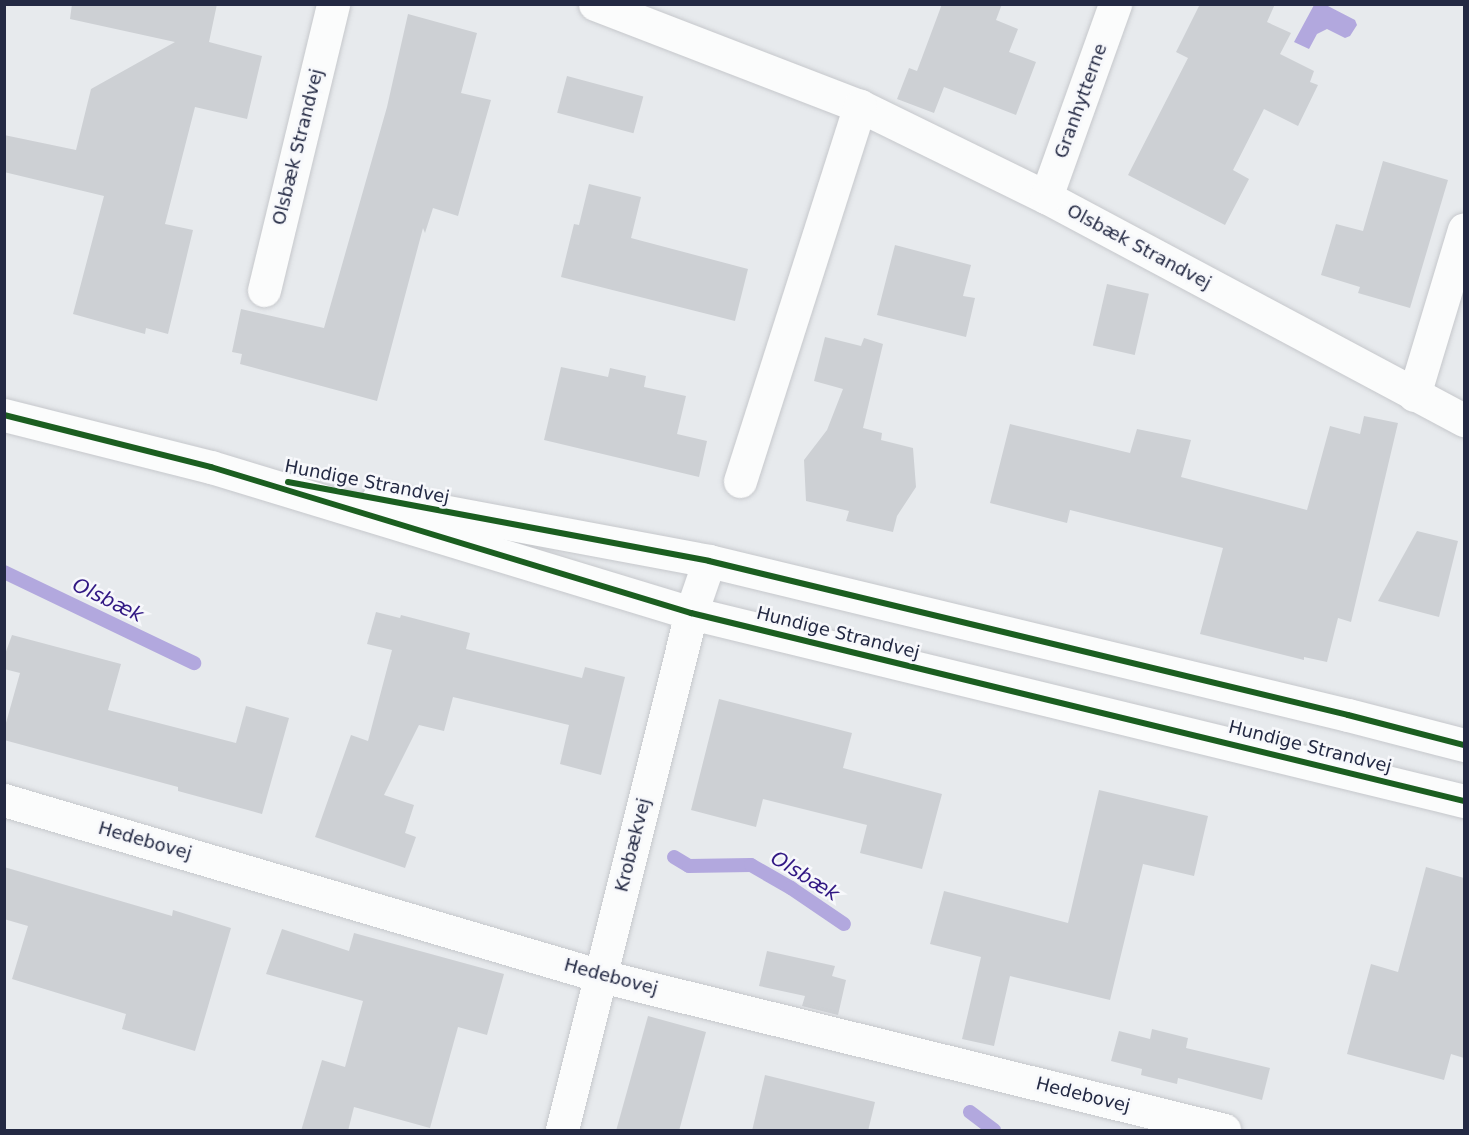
<!DOCTYPE html>
<html>
<head>
<meta charset="utf-8">
<style>
  body { margin:0 }
  #map { position:relative; width:1469px; height:1135px; overflow:hidden; background:#e7eaed; font-family:"DejaVu Sans",sans-serif }
  div>[style] { position:absolute }
  .water>* { inset:0; background:#b2a8de }
  .stream>* { height:14px; margin:-7px; padding:0 7px; transform-origin:7px; border-radius:7px; background:#b2a8de }
  .building>* { inset:0; background:#cdd0d4; transform-origin:0 0 }
  .roads { filter:drop-shadow(0 0 2px #c6c8cc) drop-shadow(0 0 2px #c6c8cc) }
  .street>* { height:33px; margin:-16.5px; padding:0 16.5px; transform-origin:16.5px; border-radius:16.5px; background:#fbfcfc }
  .secondary>* { height:33px; margin:-16.5px; padding:0 16.5px; transform-origin:16.5px; border-radius:16.5px; background:#fbfcfc }
  .cycleway>* { height:6px; margin:-3px; padding:0 3px; transform-origin:3px; border-radius:3px; background:#1b5e20 }
  span { translate:-50% -50%; white-space:nowrap; text-align:center; line-height:1.15; -webkit-text-stroke:5px #f7f8fb; paint-order:stroke }
  .street-label { font-size:18px; color:#232943 }
  .water-label { font-size:20px; color:#311883; font-style:italic }
  .frame { position:absolute; inset:0; border:6px solid #232943; pointer-events:none }
</style>
</head>
<body>
<div id="map">
  <div class="water">
    <i style="clip-path:polygon(1314px 5px,1326px 5px,1355px 20px,1357px 25px,1350px 36px,1345px 38px,1327px 29px,1317px 34px,1309px 49px,1294px 42px)"></i>
  </div>
  <div class="stream">
    <i style="left:4px;top:572px;width:211px;rotate:25.6deg"></i>
    <i style="left:674px;top:857px;width:17px;rotate:31deg"></i>
    <i style="left:689px;top:866px;width:62px;rotate:-0.9deg"></i>
    <i style="left:751px;top:865px;width:46px;rotate:29.9deg"></i>
    <i style="left:791px;top:888px;width:64px;rotate:34.2deg"></i>
    <i style="left:970px;top:1112px;width:30px;rotate:37deg"></i>
  </div>
  <div class="building">
    <i style="clip-path:polygon(72px 4px,217px 4px,209px 42px,262px 56px,247px 119px,195px 107px,165px 224px,193px 230px,168px 334px,146px 328px,145px 334px,73px 314px,104px 196px,4px 172px,4px 135px,76px 150px,91px 89px,175px 42px,70px 19px)"></i>
    <i style="clip-path:polygon(942px 4px,1002px 4px,996px 20px,1018px 29px,1009px 52px,1036px 62px,1016px 115px,944px 87px,934px 113px,897px 99px,909px 68px,917px 71px)"></i>
    <i style="clip-path:polygon(1200px 4px,1275px 4px,1267px 22px,1291px 33px,1280px 54px,1314px 71px,1310px 82px,1318px 85px,1298px 126px,1264px 109px,1233px 170px,1249px 179px,1225px 225px,1128px 175px,1188px 58px,1176px 52px)"></i>
    <i style="clip-path:polygon(408px 14px,477px 33px,461px 93px,491px 100px,458px 216px,433px 208px,425px 233px,423px 228px,377px 401px,240px 364px,242px 354px,232px 352px,241px 309px,324px 328px,387px 107px)"></i>
    <i style="left:567px;top:76px;width:79px;height:38px;rotate:15deg"></i>
    <i style="clip-path:polygon(1383px 161px,1448px 180px,1410px 308px,1358px 293px,1360px 287px,1321px 275px,1336px 224px,1363px 231px)"></i>
    <i style="clip-path:polygon(589px 184px,641px 197px,631px 238px,748px 269px,735px 321px,561px 277px,574px 224px,579px 225px)"></i>
    <i style="clip-path:polygon(895px 245px,971px 265px,963px 296px,975px 298px,966px 337px,877px 315px)"></i>
    <i style="left:1107px;top:284px;width:43px;height:63px;rotate:13deg"></i>
    <i style="clip-path:polygon(825px 337px,861px 346px,864px 338px,883px 344px,863px 428px,882px 433px,881px 440px,913px 448px,916px 487px,897px 516px,893px 532px,846px 521px,849px 511px,806px 501px,804px 460px,827px 430px,843px 389px,814px 381px)"></i>
    <i style="clip-path:polygon(561px 367px,608px 377px,610px 368px,646px 376px,644px 387px,686px 396px,677px 434px,707px 441px,699px 477px,544px 440px)"></i>
    <i style="clip-path:polygon(1364px 416px,1398px 423px,1351px 622px,1338px 618px,1327px 662px,1304px 657px,1304px 660px,1200px 634px,1223px 548px,1070px 510px,1067px 523px,990px 503px,1010px 424px,1130px 453px,1137px 429px,1191px 440px,1181px 477px,1307px 510px,1330px 426px,1360px 434px)"></i>
    <i style="clip-path:polygon(1417px 531px,1458px 541px,1439px 617px,1378px 601px)"></i>
    <i style="clip-path:polygon(376px 612px,400px 618px,401px 615px,470px 633px,466px 649px,582px 678px,585px 667px,625px 677px,601px 775px,560px 764px,569px 725px,453px 697px,444px 731px,419px 725px,384px 795px,414px 805px,405px 833px,416px 837px,405px 868px,315px 837px,351px 735px,368px 741px,392px 650px,367px 644px)"></i>
    <i style="clip-path:polygon(12px 635px,121px 664px,108px 710px,236px 743px,246px 706px,289px 718px,262px 814px,178px 791px,178px 787px,4px 740px,4px 730px,20px 673px,4px 669px,4px 657px)"></i>
    <i style="clip-path:polygon(719px 699px,852px 733px,843px 768px,942px 794px,922px 869px,860px 853px,867px 825px,763px 799px,756px 827px,691px 810px)"></i>
    <i style="clip-path:polygon(1099px 790px,1208px 816px,1194px 876px,1143px 864px,1110px 1000px,1010px 976px,994px 1046px,962px 1039px,981px 957px,930px 944px,944px 891px,1068px 923px)"></i>
    <i style="clip-path:polygon(4px 867px,172px 916px,173px 910px,231px 928px,195px 1051px,122px 1029px,126px 1014px,12px 979px,28px 926px,4px 919px)"></i>
    <i style="clip-path:polygon(1426px 867px,1464px 878px,1464px 1058px,1451px 1054px,1444px 1080px,1347px 1054px,1371px 964px,1398px 972px)"></i>
    <i style="clip-path:polygon(282px 929px,349px 951px,354px 933px,504px 974px,487px 1035px,458px 1027px,430px 1128px,354px 1107px,348px 1131px,301px 1131px,322px 1060px,345px 1067px,363px 1001px,266px 974px)"></i>
    <i style="clip-path:polygon(767px 951px,835px 966px,832px 976px,846px 980px,838px 1015px,802px 1006px,805px 996px,759px 986px)"></i>
    <i style="clip-path:polygon(648px 1016px,706px 1032px,679px 1131px,616px 1131px)"></i>
    <i style="clip-path:polygon(1152px 1029px,1188px 1038px,1186px 1048px,1270px 1068px,1262px 1100px,1178px 1078px,1177px 1084px,1141px 1075px,1142px 1069px,1111px 1061px,1119px 1031px,1150px 1039px)"></i>
    <i style="clip-path:polygon(765px 1075px,875px 1102px,868px 1131px,752px 1131px)"></i>
  </div>
  <div class="roads">
    <div class="street">
      <i style="left:595px;top:4px;width:284px;rotate:21.1deg"></i>
      <i style="left:860px;top:106px;width:207px;rotate:26.1deg"></i>
      <i style="left:1046px;top:197px;width:474px;rotate:28.1deg"></i>
      <i style="left:1046px;top:197px;width:205px;rotate:-70.3deg"></i>
      <i style="left:264px;top:290px;width:294px;rotate:-76.4deg"></i>
      <i style="left:1414px;top:395px;width:173px;rotate:-73.2deg"></i>
      <i style="left:740px;top:481px;width:394px;rotate:-72.3deg"></i>
      <i style="left:4px;top:800px;width:622px;rotate:16.43deg"></i>
      <i style="left:601px;top:976px;width:642px;rotate:13.88deg"></i>
      <i style="left:562px;top:1130px;width:533px;rotate:-75.99deg"></i>
      <i style="left:691px;top:613px;width:55px;rotate:-70.9deg"></i>
    </div>
    <div class="secondary">
      <i style="left:4px;top:415px;width:213px;rotate:14.1deg"></i>
      <i style="left:211px;top:467px;width:502px;rotate:16.92deg"></i>
      <i style="left:691px;top:613px;width:796px;rotate:13.67deg"></i>
      <i style="left:378px;top:499px;width:337px;rotate:10.6deg"></i>
      <i style="left:709px;top:561px;width:657px;rotate:13.55deg"></i>
      <i style="left:1348px;top:715px;width:120px;rotate:14.5deg"></i>
    </div>
  </div>
  <div class="cycleway">
    <i style="left:4px;top:415px;width:213px;rotate:14.1deg"></i>
    <i style="left:211px;top:467px;width:502px;rotate:16.92deg"></i>
    <i style="left:691px;top:613px;width:796px;rotate:13.67deg"></i>
    <i style="left:288px;top:482px;width:428px;rotate:10.6deg"></i>
    <i style="left:709px;top:561px;width:657px;rotate:13.55deg"></i>
    <i style="left:1348px;top:715px;width:120px;rotate:14.5deg"></i>
  </div>
  <div class="street-label">
    <span style="left:1081px;top:101px;rotate:-70deg">Granhytterne</span>
    <span style="left:298px;top:147px;rotate:-76deg">Olsbæk Strandvej</span>
    <span style="left:1139px;top:247px;rotate:28deg">Olsbæk Strandvej</span>
    <span style="left:367px;top:482px;rotate:11deg">Hundige Strandvej</span>
    <span style="left:838px;top:633px;rotate:14deg">Hundige Strandvej</span>
    <span style="left:1310px;top:747px;rotate:14deg">Hundige Strandvej</span>
    <span style="left:145px;top:841px;rotate:16deg">Hedebovej</span>
    <span style="left:633px;top:845px;rotate:-76deg">Krobækvej</span>
    <span style="left:611px;top:977px;rotate:15deg">Hedebovej</span>
    <span style="left:1083px;top:1095px;rotate:14deg">Hedebovej</span>
  </div>
  <div class="water-label">
    <span style="left:108px;top:600px;rotate:26deg">Olsbæk</span>
    <span style="left:805px;top:876px;rotate:32deg">Olsbæk</span>
  </div>
  <div class="frame"></div>
</div>
</body>
</html>
